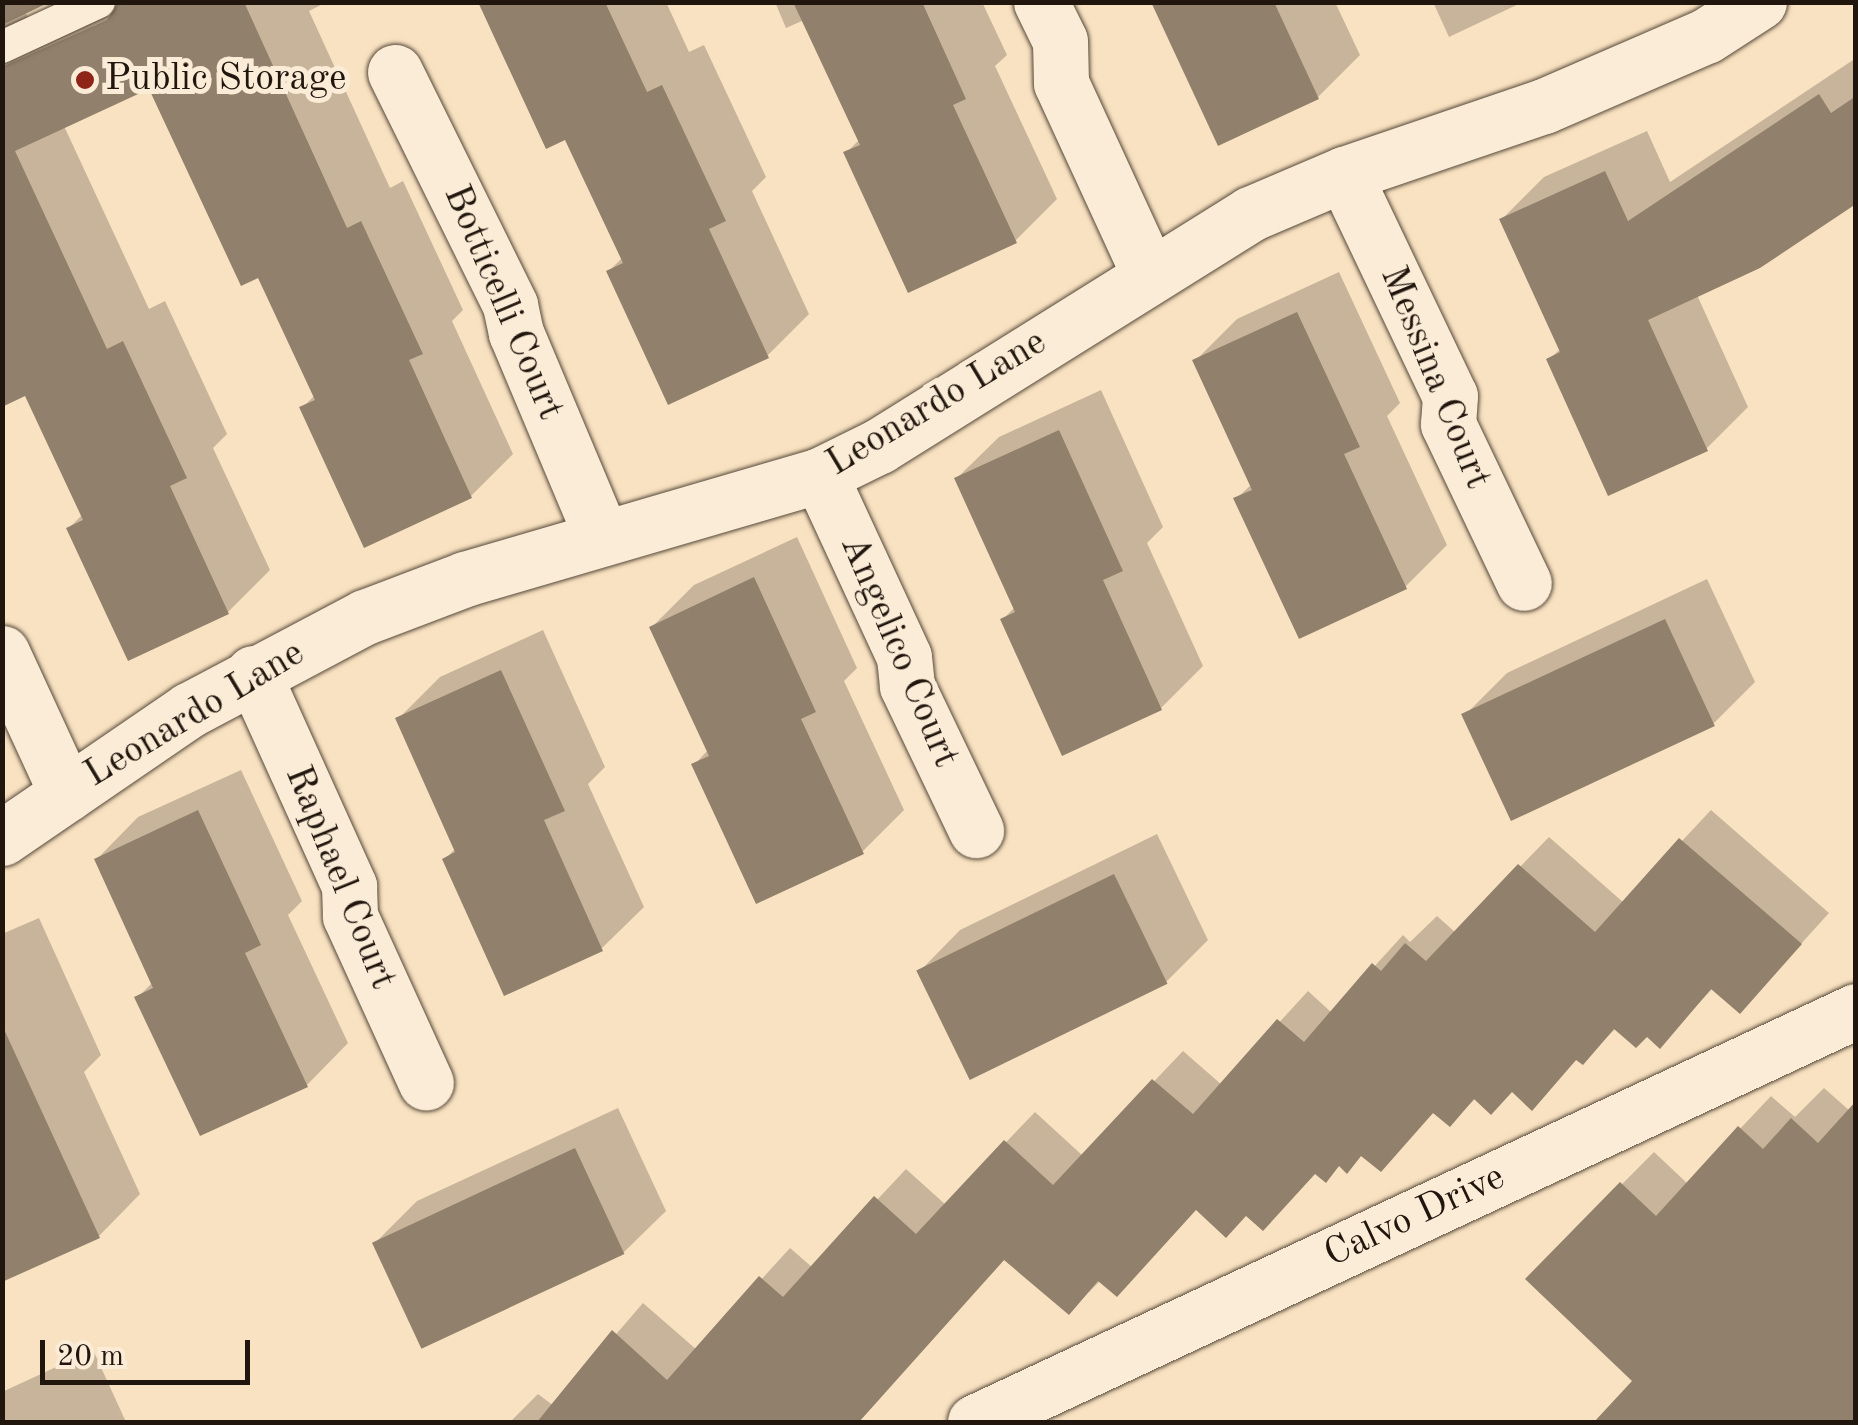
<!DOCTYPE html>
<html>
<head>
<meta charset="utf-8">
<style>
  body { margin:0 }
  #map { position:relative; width:1858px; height:1425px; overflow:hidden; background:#f9e2c1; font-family:"Old Standard TT",serif }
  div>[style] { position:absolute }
  .shadow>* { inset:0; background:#0003 }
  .building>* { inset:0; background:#91806b; transform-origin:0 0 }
  .roads { filter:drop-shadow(0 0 2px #56493a) drop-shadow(0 0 2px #56493a) }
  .lane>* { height:32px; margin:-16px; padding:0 16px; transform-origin:16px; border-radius:16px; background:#fbecd7 }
  .street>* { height:55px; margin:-27.5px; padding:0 27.5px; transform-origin:27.5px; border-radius:27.5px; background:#fbecd7 }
  .dots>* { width:28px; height:28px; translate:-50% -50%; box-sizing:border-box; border:5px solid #fbecd7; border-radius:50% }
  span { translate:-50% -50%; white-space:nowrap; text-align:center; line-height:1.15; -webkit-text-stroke:10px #fbecd7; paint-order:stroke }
  .poi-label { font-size:38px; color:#20160d }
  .left { translate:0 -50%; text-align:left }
  .street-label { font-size:38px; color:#20160d }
  .frame { position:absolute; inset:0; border:5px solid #20160d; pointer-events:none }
  .scale { position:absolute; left:40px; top:1340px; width:210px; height:45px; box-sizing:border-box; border:5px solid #20160d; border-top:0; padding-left:12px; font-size:30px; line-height:35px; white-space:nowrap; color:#20160d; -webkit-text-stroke:8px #fbecd7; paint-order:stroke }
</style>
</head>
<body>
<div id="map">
  <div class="shadow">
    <i style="clip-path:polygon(2px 2px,24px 12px,34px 23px,99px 2px,327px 2px,309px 11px,390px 188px,403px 181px,463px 310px,452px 321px,513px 454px,471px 496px,302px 408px,315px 395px,259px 275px,150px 85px,64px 126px,149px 309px,165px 301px,227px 434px,213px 448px,270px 570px,228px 612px,129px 658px,69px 528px,83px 514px,26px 393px,2px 392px)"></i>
    <i style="clip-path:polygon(480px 2px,666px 2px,689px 52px,704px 45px,766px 177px,752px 191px,809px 314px,767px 356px,609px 271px,623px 257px,567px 137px)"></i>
    <i style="clip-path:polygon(775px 2px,982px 2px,1007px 55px,995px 66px,1057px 199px,1015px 241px,846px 153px,860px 139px,804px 20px,786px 28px)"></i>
    <i style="clip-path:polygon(1168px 2px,1335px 2px,1360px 55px,1318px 97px)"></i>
    <i style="clip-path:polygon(1433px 2px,1523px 2px,1449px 37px)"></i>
    <i style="clip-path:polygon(1856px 58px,1856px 201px,1697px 295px,1748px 407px,1706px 449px,1549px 360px,1561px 348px,1502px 219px,1544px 177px,1647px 131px,1670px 182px)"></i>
    <i style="clip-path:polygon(1339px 272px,1400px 403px,1387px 416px,1447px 545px,1405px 587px,1236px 499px,1252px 484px,1195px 361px,1237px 319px)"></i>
    <i style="clip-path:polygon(1101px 390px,1163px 527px,1147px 543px,1203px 666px,1161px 708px,1003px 619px,1015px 607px,957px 478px,999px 437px)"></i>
    <i style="clip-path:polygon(797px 537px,857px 668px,844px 681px,904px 810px,862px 852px,694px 765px,709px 749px,652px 627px,694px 585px)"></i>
    <i style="clip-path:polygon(1707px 579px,1755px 682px,1713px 724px,1465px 715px,1507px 673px)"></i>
    <i style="clip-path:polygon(543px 630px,605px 767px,588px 784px,644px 907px,602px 948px,445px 859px,456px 848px,398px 719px,440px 677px)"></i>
    <i style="clip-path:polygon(241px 770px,302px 901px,288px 915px,348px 1043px,307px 1085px,138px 997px,153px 982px,97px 859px,138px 817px)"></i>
    <i style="clip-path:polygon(1711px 810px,1829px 913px,1740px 1011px,1714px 987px,1660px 1045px,1647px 1034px,1616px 1028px,1583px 1062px,1578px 1058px,1532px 1107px,1513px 1089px,1476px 1098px,1450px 1124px,1435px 1111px,1381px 1169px,1363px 1154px,1347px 1171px,1340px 1165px,1326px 1179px,1316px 1172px,1247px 1214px,1197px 1208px,1101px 1280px,1069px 1312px,1006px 1258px,891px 1384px,844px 1397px,819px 1422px,510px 1422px,538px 1394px,554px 1406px,643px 1303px,697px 1350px,790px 1248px,813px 1268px,906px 1169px,946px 1205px,1035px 1112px,1083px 1156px,1183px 1051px,1222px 1085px,1308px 991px,1332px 1013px,1403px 935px,1410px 942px,1437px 916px,1456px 933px,1549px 837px,1624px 903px)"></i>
    <i style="clip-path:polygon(1157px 834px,1208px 940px,1166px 982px,970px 1077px,919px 972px,960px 930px)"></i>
    <i style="clip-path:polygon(39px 918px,101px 1055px,84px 1072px,140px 1194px,99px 1236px,2px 1279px,2px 934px)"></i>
    <i style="clip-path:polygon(1824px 1088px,1850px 1111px,1856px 1105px,1856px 1422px,1597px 1422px,1636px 1381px,1528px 1279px,1654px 1152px,1688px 1184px,1771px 1096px,1795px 1117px)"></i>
    <i style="clip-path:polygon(618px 1108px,666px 1211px,624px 1252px,375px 1243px,417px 1201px)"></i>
    <i style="clip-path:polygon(93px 1350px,126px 1422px,2px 1422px,2px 1392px)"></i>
  </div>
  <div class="building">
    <i style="clip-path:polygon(2px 2px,50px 2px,2px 25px)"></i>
    <i style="clip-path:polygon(119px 2px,244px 2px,347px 228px,361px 221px,423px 354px,409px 360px,472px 498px,364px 548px,299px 407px,315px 400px,258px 278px,241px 286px,149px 89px,15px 151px,107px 349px,123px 341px,187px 478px,170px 486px,229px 614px,128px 661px,66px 528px,83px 520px,25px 396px,2px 407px,2px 67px,107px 20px)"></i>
    <i style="clip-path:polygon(478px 2px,605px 2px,647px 92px,662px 85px,726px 221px,709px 229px,769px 358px,668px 405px,606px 271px,623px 263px,565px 140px,546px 149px)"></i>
    <i style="clip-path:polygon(793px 2px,922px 2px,966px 99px,953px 105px,1017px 243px,908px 293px,843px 152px,860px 145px)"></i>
    <i style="clip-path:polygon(1151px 2px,1274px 2px,1319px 99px,1218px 146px)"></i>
    <i style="clip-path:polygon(1819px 94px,1831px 113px,1856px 96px,1856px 204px,1760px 268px,1648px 320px,1708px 451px,1608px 496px,1546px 359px,1560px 352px,1499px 219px,1605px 171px,1628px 221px)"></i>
    <i style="clip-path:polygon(1297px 312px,1360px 447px,1344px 454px,1407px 589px,1299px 639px,1233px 498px,1252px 490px,1192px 360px)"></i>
    <i style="clip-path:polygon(1059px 430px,1123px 571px,1103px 580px,1162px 710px,1062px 756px,1000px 619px,1015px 612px,954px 478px)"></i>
    <i style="clip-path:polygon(754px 577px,816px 712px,801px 719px,864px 854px,756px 904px,691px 764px,709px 756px,649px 627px)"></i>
    <i style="left:1665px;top:619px;width:118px;height:225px;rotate:65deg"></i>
    <i style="clip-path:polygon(501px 670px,565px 811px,544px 820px,603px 951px,504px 996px,442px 859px,455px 852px,395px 718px)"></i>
    <i style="clip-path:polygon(198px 810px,261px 945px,245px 953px,308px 1087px,200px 1136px,134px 997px,153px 988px,94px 859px)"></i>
    <i style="clip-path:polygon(1679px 838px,1802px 944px,1740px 1014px,1711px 989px,1660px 1049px,1647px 1037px,1636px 1048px,1614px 1029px,1583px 1065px,1576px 1060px,1532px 1111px,1512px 1092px,1491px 1115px,1474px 1099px,1450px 1127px,1433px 1113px,1381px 1172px,1361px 1156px,1347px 1174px,1339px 1166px,1326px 1183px,1315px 1174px,1263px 1231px,1246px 1216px,1226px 1238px,1196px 1210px,1117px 1297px,1098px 1281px,1069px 1315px,1004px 1260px,859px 1422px,537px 1422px,612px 1330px,667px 1380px,759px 1276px,783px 1297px,874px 1196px,916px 1234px,1004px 1140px,1053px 1185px,1152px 1079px,1193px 1114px,1277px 1019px,1304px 1042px,1372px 963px,1381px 971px,1405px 943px,1426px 961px,1518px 864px,1595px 932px)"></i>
    <i style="left:1114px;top:874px;width:122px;height:220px;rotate:64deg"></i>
    <i style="clip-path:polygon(2px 1025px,100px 1238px,2px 1282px)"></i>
    <i style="clip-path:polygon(1856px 1101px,1856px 1422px,1594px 1422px,1632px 1381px,1525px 1279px,1620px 1182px,1656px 1216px,1738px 1126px,1763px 1149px,1791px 1118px,1818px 1143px)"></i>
    <i style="left:575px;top:1148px;width:117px;height:224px;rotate:65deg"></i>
  </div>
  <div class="roads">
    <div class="lane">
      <i style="left:2px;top:47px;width:107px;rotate:-24.9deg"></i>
    </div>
    <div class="street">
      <i style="left:1041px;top:2px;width:43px;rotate:64deg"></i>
      <i style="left:1060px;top:41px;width:42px;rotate:88.6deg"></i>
      <i style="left:1061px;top:83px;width:210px;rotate:65.3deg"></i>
      <i style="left:395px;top:72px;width:260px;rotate:63.7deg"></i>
      <i style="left:510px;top:305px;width:29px;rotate:78deg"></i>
      <i style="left:516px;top:333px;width:222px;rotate:67.2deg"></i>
      <i style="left:1344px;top:174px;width:246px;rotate:64.5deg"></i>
      <i style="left:1450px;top:396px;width:28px;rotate:94deg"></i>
      <i style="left:1448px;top:424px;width:176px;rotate:64.5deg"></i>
      <i style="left:820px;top:475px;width:200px;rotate:65.2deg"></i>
      <i style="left:904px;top:657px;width:29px;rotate:84deg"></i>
      <i style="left:907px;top:686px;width:160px;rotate:64.4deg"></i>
      <i style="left:2px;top:653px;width:155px;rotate:65.3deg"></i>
      <i style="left:253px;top:673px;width:234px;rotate:65.7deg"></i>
      <i style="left:349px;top:886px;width:30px;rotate:88deg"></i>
      <i style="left:350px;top:916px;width:183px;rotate:65.5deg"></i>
      <i style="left:2px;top:838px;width:227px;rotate:-34.4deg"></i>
      <i style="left:189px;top:710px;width:199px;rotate:-27.9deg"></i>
      <i style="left:365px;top:617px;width:107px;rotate:-20.8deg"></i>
      <i style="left:465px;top:579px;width:370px;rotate:-16.3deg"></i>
      <i style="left:820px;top:475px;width:66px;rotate:-26.2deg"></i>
      <i style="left:879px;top:446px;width:438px;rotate:-32deg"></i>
      <i style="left:1250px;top:214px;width:102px;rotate:-23.1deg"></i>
      <i style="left:1344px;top:174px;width:211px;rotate:-18.8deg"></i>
      <i style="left:1544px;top:106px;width:176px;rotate:-23.4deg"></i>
      <i style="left:1706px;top:36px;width:63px;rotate:-32.7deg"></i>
      <i style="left:975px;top:1422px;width:972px;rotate:-25.01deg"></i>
    </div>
  </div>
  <div class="dots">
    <i style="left:85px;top:80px;background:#8f2418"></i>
  </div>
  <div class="poi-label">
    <span class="left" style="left:105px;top:80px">Public Storage</span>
  </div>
  <div class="street-label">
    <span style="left:502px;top:303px;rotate:67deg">Botticelli Court</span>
    <span style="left:1434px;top:378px;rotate:68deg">Messina Court</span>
    <span style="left:937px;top:404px;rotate:-31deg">Leonardo Lane</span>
    <span style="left:898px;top:652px;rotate:67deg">Angelico Court</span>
    <span style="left:195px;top:715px;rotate:-31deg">Leonardo Lane</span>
    <span style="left:339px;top:878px;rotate:68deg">Raphael Court</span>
    <span style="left:1415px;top:1217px;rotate:-25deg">Calvo Drive</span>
  </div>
  <div class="frame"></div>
  <div class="scale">20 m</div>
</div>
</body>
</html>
